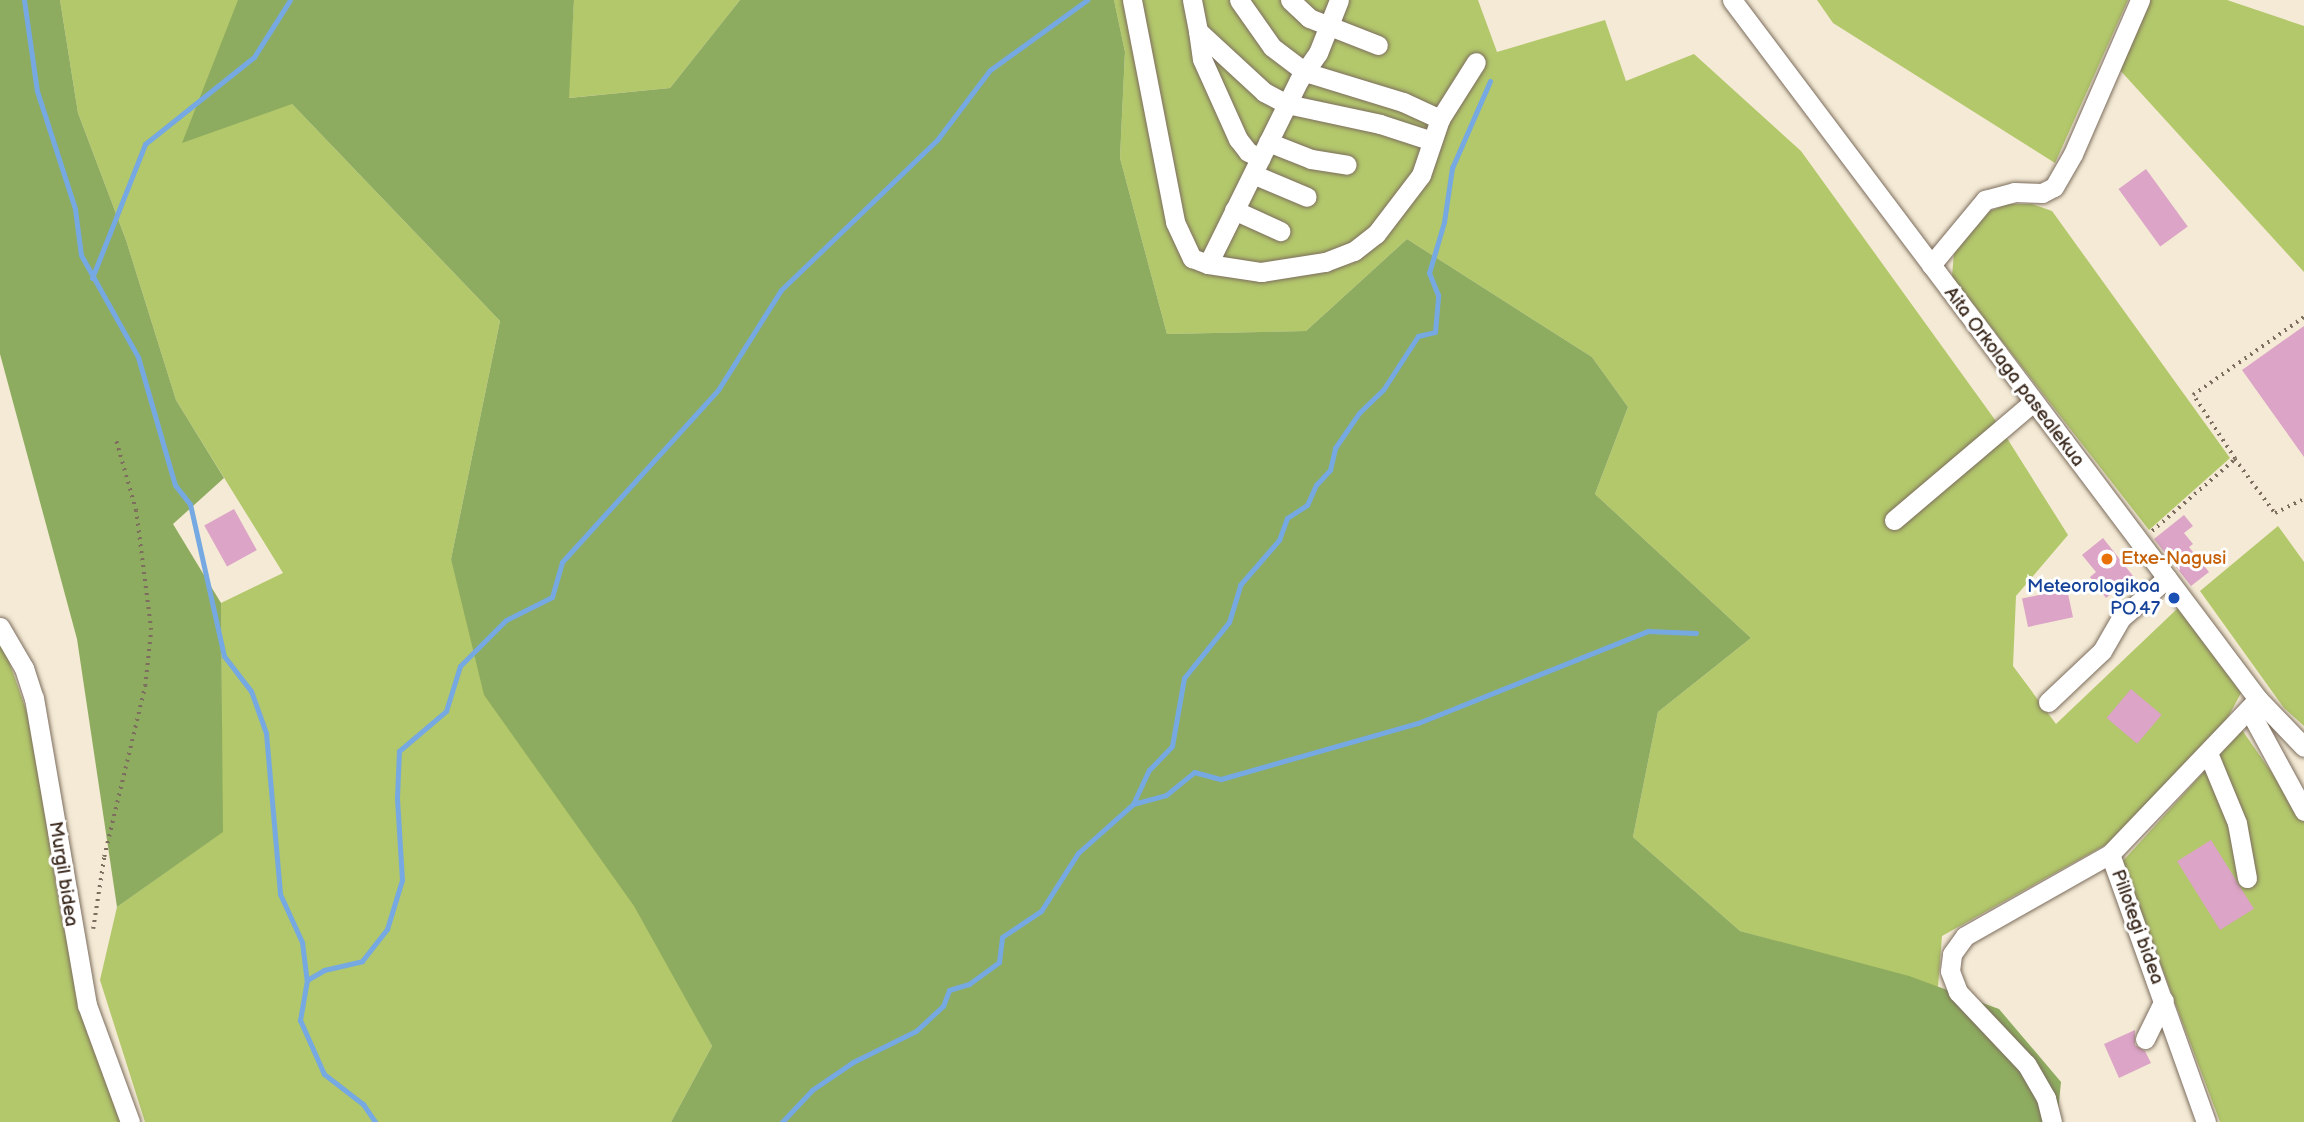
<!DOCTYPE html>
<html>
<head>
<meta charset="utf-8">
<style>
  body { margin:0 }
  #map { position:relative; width:2304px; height:1122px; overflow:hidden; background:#f4ead5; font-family:"Balsamiq Sans",sans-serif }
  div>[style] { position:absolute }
  .green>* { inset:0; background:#b3c76b }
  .forest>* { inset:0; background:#8eac5f }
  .stream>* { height:5px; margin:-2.5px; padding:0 2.5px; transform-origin:2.5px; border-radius:2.5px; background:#76a9e2 }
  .building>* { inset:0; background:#dca4c6; transform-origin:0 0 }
  .path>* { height:3.5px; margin-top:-1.75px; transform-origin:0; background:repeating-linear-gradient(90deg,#7c6d5e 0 2px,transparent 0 7px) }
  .roads { filter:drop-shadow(0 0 2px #7c6d5e) drop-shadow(0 0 2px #7c6d5e) }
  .minor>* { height:19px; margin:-9.5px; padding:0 9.5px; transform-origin:9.5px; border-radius:9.5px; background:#fff }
  .dots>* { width:19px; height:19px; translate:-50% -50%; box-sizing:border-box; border:4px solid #fff; border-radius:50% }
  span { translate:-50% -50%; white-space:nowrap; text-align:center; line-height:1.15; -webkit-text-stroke:6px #fff; paint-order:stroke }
  .street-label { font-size:19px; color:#3b2a1e }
  .food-label { font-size:19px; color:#c56008 }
  .left { translate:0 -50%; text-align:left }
  .transit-label { font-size:19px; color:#164399 }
  .right { translate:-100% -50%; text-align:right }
</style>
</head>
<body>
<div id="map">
  <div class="green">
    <i style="clip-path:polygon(60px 0,240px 0,292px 104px,500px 321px,451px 559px,712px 1046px,671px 1122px,145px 1122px,100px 980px,117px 907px,222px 832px,221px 603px,283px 573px,176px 400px,126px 240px,78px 113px)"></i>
    <i style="clip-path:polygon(574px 0,740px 0,670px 88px,568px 98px)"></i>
    <i style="clip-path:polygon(1114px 0,1478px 0,1497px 52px,1605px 20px,1626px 81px,1694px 54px,1801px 151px,1998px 424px,2068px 535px,2016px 596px,2013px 666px,2056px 724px,2178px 608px,2241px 693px,2220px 732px,2107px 844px,1942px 936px,1938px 987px,1740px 931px,1633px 837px,1658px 712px,1751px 638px,1595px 494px,1628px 407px,1592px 357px,1407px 239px,1306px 331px,1167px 334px,1120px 158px,1125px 52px)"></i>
    <i style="clip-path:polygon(1817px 0,2128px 0,2055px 163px,1833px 23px)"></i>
    <i style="clip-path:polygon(2150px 0,2227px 0,2304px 26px,2304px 272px,2119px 69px)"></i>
    <i style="clip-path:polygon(2008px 204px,2032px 204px,2052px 211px,2230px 458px,2149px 530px,1952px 277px,1954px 252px,1985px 213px)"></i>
    <i style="clip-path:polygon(2278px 526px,2304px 562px,2304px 726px,2284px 708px,2200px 591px)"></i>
    <i style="clip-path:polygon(0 636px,30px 721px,60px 911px,88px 1035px,122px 1122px,0 1122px)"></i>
    <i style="clip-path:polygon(2242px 730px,2304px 819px,2304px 1122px,2220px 1122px,2122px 862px)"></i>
  </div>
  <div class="forest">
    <i style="clip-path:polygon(0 0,60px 0,78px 113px,126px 240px,176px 400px,224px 478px,173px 524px,221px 603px,223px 832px,117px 907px,77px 639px,0 354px)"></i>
    <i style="clip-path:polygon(238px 0,574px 0,569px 98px,670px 88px,740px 0,1114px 0,1125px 52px,1120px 158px,1167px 334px,1306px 331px,1407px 239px,1592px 357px,1628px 407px,1595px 494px,1751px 638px,1658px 712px,1633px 837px,1740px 931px,1909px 976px,1999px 1009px,2061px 1082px,2057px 1122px,671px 1122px,712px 1046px,634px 906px,484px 695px,451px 559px,500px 321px,292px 104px,182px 143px)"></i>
  </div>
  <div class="stream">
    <i style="left:24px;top:0;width:92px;rotate:81.9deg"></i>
    <i style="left:37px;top:91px;width:124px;rotate:72.1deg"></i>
    <i style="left:75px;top:209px;width:46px;rotate:82.6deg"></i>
    <i style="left:81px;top:255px;width:117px;rotate:60.8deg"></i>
    <i style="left:138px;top:357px;width:133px;rotate:73.9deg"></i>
    <i style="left:175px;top:485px;width:24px;rotate:52deg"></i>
    <i style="left:190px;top:504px;width:156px;rotate:77.4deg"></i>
    <i style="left:224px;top:656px;width:44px;rotate:52.4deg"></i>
    <i style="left:251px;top:691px;width:45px;rotate:70.3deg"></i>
    <i style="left:266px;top:733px;width:162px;rotate:85deg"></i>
    <i style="left:280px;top:894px;width:53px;rotate:65.4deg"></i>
    <i style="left:302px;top:942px;width:38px;rotate:83deg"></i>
    <i style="left:307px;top:980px;width:41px;rotate:99.9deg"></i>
    <i style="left:300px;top:1020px;width:59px;rotate:66deg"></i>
    <i style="left:324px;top:1074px;width:49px;rotate:37.6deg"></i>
    <i style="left:363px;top:1104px;width:22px;rotate:56deg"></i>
    <i style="left:92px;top:278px;width:144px;rotate:-68.4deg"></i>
    <i style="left:145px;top:144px;width:139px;rotate:-38.6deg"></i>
    <i style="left:254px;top:57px;width:67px;rotate:-57.7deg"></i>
    <i style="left:1133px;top:804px;width:34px;rotate:-15deg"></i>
    <i style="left:1166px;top:795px;width:36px;rotate:-39deg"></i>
    <i style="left:1194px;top:772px;width:28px;rotate:15deg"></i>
    <i style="left:1221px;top:779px;width:205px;rotate:-15.9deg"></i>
    <i style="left:1418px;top:723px;width:248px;rotate:-21.8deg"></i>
    <i style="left:1648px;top:631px;width:48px;rotate:2.4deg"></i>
    <i style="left:307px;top:980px;width:20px;rotate:-30deg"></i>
    <i style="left:324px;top:970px;width:39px;rotate:-13deg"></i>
    <i style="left:362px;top:961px;width:41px;rotate:-52deg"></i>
    <i style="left:387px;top:929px;width:51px;rotate:-73deg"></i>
    <i style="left:402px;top:880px;width:82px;rotate:-93.5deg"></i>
    <i style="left:397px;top:798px;width:47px;rotate:-87.6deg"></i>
    <i style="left:399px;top:751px;width:62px;rotate:-40.4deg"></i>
    <i style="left:446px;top:711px;width:47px;rotate:-72.7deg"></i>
    <i style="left:460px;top:666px;width:65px;rotate:-45deg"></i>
    <i style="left:506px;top:620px;width:51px;rotate:-26.6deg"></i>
    <i style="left:552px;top:597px;width:36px;rotate:-74deg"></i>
    <i style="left:562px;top:562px;width:232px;rotate:-47.8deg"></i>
    <i style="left:718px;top:390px;width:118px;rotate:-57.8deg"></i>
    <i style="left:781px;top:290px;width:216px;rotate:-43.9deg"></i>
    <i style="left:937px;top:140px;width:88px;rotate:-52.9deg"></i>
    <i style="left:990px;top:70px;width:120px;rotate:-35.8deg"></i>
    <i style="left:782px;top:1122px;width:44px;rotate:-46.8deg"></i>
    <i style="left:812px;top:1090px;width:50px;rotate:-34.3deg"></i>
    <i style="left:853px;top:1062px;width:70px;rotate:-26.2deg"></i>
    <i style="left:916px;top:1031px;width:37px;rotate:-43deg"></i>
    <i style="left:943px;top:1006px;width:17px;rotate:-69deg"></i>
    <i style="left:949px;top:990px;width:21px;rotate:-17deg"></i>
    <i style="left:969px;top:984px;width:37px;rotate:-36deg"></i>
    <i style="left:999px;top:962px;width:25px;rotate:-83deg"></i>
    <i style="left:1002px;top:937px;width:47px;rotate:-33.7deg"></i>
    <i style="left:1041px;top:911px;width:69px;rotate:-57.5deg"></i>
    <i style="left:1078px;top:853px;width:74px;rotate:-41.7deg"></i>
    <i style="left:1133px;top:804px;width:38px;rotate:-65deg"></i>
    <i style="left:1149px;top:770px;width:33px;rotate:-46deg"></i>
    <i style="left:1172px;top:746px;width:69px;rotate:-80deg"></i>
    <i style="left:1184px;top:678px;width:72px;rotate:-51.2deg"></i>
    <i style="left:1229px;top:622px;width:39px;rotate:-73deg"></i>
    <i style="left:1240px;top:585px;width:60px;rotate:-49.1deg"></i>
    <i style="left:1279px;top:540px;width:23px;rotate:-70deg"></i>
    <i style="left:1287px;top:518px;width:24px;rotate:-33deg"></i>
    <i style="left:1307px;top:505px;width:22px;rotate:-66deg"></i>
    <i style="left:1316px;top:485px;width:21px;rotate:-47deg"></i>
    <i style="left:1330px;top:470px;width:23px;rotate:-77deg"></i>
    <i style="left:1335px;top:448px;width:42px;rotate:-55.6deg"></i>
    <i style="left:1359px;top:413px;width:33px;rotate:-44deg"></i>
    <i style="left:1383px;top:390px;width:64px;rotate:-57.1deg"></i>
    <i style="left:1418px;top:336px;width:17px;rotate:-13deg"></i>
    <i style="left:1435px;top:332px;width:37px;rotate:-85deg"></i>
    <i style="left:1438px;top:295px;width:24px;rotate:-112deg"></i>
    <i style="left:1429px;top:273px;width:53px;rotate:-73.6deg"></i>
    <i style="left:1444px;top:222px;width:55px;rotate:-81.6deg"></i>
    <i style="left:1452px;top:168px;width:95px;rotate:-66.4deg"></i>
  </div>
  <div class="building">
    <i style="left:2146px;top:169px;width:71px;height:34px;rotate:54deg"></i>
    <i style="clip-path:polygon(2304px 326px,2304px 457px,2242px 370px)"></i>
    <i style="left:234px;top:509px;width:47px;height:34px;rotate:61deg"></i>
    <i style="clip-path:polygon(2184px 515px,2193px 526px,2184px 533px,2193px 544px,2189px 547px,2209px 572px,2191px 586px,2154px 539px)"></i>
    <i style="clip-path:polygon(2103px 538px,2133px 576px,2106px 598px,2090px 577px,2096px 572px,2082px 555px)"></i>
    <i style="left:2067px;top:589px;width:29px;height:46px;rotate:78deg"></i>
    <i style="left:2131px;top:689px;width:40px;height:38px;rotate:40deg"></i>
    <i style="left:2211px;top:840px;width:81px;height:40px;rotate:58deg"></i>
    <i style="clip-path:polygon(2135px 1030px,2135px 1045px,2145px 1051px,2151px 1063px,2119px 1078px,2104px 1044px)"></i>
  </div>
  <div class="path">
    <i style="left:2235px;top:459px;width:77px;rotate:-123.3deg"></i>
    <i style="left:2193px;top:395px;width:136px;rotate:-35.1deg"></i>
    <i style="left:2152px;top:531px;width:110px;rotate:-40.9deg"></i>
    <i style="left:2235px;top:459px;width:67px;rotate:53.5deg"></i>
    <i style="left:2275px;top:513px;width:32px;rotate:-26deg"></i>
    <i style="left:93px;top:929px;width:73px;rotate:-81.3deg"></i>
    <i style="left:104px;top:857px;width:176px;rotate:-76.5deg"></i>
    <i style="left:145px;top:686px;width:56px;rotate:-83.9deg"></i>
    <i style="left:151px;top:630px;width:120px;rotate:-97.2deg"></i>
    <i style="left:136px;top:511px;width:73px;rotate:-105.9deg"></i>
  </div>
  <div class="roads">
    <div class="minor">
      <i style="left:1132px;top:0;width:226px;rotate:79deg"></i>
      <i style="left:1175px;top:222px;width:40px;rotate:65deg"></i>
      <i style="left:1192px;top:258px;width:17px;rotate:21deg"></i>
      <i style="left:1208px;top:264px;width:54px;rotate:8.6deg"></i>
      <i style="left:1261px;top:272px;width:65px;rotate:-8.9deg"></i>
      <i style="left:1325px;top:262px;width:31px;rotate:-21deg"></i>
      <i style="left:1354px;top:251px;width:28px;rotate:-38deg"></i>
      <i style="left:1376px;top:234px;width:74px;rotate:-52.7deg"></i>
      <i style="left:1421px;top:175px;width:59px;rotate:-71.3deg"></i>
      <i style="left:1440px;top:119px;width:67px;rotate:-57.7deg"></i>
      <i style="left:1192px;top:0;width:32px;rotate:79deg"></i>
      <i style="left:1198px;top:31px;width:90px;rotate:42.7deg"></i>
      <i style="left:1264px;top:92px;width:26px;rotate:28deg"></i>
      <i style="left:1287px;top:104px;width:95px;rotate:12.1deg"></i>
      <i style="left:1380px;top:124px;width:55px;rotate:18.1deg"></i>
      <i style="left:1239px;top:0;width:57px;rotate:54.9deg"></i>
      <i style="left:1272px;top:47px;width:41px;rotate:37.1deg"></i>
      <i style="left:1305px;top:72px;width:102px;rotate:17deg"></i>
      <i style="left:1403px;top:102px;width:41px;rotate:24.7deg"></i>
      <i style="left:1290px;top:0;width:26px;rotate:43deg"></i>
      <i style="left:1309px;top:18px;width:74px;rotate:21.4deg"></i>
      <i style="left:1732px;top:0;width:875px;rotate:53.04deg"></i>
      <i style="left:2258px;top:699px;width:66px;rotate:46.2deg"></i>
      <i style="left:1198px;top:31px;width:28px;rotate:82deg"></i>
      <i style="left:1202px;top:59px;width:88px;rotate:65.8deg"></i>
      <i style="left:1238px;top:139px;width:16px;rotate:52deg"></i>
      <i style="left:1248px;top:152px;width:14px;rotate:25deg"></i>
      <i style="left:1268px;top:142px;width:46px;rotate:21.6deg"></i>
      <i style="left:1311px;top:159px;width:36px;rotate:9deg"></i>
      <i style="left:1255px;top:175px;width:56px;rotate:22.9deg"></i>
      <i style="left:1234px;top:210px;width:51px;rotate:24.5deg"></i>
      <i style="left:1208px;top:264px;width:205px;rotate:-63.7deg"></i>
      <i style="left:1299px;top:80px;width:33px;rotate:-55deg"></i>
      <i style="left:1318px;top:53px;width:57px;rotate:-68.4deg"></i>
      <i style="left:1931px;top:265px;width:85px;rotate:-50.3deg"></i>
      <i style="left:1985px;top:200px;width:30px;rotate:-15deg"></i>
      <i style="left:2014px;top:192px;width:28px;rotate:2deg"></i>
      <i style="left:2042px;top:193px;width:13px;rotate:-27deg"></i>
      <i style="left:2054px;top:187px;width:38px;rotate:-60deg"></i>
      <i style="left:2073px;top:154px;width:168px;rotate:-66.5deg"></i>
      <i style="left:1894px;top:520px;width:182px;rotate:-40.3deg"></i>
      <i style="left:0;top:627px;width:48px;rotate:59.7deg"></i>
      <i style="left:24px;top:668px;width:32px;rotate:72deg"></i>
      <i style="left:34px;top:698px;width:312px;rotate:80.2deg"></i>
      <i style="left:87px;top:1005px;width:125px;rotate:69.8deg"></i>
      <i style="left:2048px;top:702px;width:74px;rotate:-43.4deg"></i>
      <i style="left:2102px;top:651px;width:38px;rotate:-60deg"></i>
      <i style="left:2121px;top:618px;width:61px;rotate:-41deg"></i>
      <i style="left:2249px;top:710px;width:115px;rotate:61.4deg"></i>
      <i style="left:2208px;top:753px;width:76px;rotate:67.5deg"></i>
      <i style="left:2237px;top:823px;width:56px;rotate:79.7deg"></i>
      <i style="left:2110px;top:854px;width:285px;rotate:70.3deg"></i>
      <i style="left:2145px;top:1039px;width:43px;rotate:-64deg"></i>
      <i style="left:2052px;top:1122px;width:25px;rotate:-104deg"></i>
      <i style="left:2046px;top:1098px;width:39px;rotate:-120deg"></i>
      <i style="left:2026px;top:1064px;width:99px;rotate:-133.4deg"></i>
      <i style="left:1958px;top:992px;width:22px;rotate:-111deg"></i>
      <i style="left:1950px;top:971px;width:17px;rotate:-83deg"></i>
      <i style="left:1952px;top:954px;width:22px;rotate:-54deg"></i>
      <i style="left:1965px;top:936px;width:167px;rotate:-29.5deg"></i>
      <i style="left:2110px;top:854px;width:214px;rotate:-46.3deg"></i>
    </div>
  </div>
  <div class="dots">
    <i style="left:2107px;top:559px;background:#e8710a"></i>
    <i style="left:2174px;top:598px;background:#1a4fb4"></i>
  </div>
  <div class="street-label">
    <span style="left:2014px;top:377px;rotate:53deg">Aita Orkolaga pasealekua</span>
    <span style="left:63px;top:874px;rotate:81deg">Murgil bidea</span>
    <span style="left:2137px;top:927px;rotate:70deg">Pillotegi bidea</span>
  </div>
  <div class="food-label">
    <span class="left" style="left:2121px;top:559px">Etxe-Nagusi</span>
  </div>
  <div class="transit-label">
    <span class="right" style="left:2160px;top:598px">Meteorologikoa<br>PO.47</span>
  </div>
</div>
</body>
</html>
